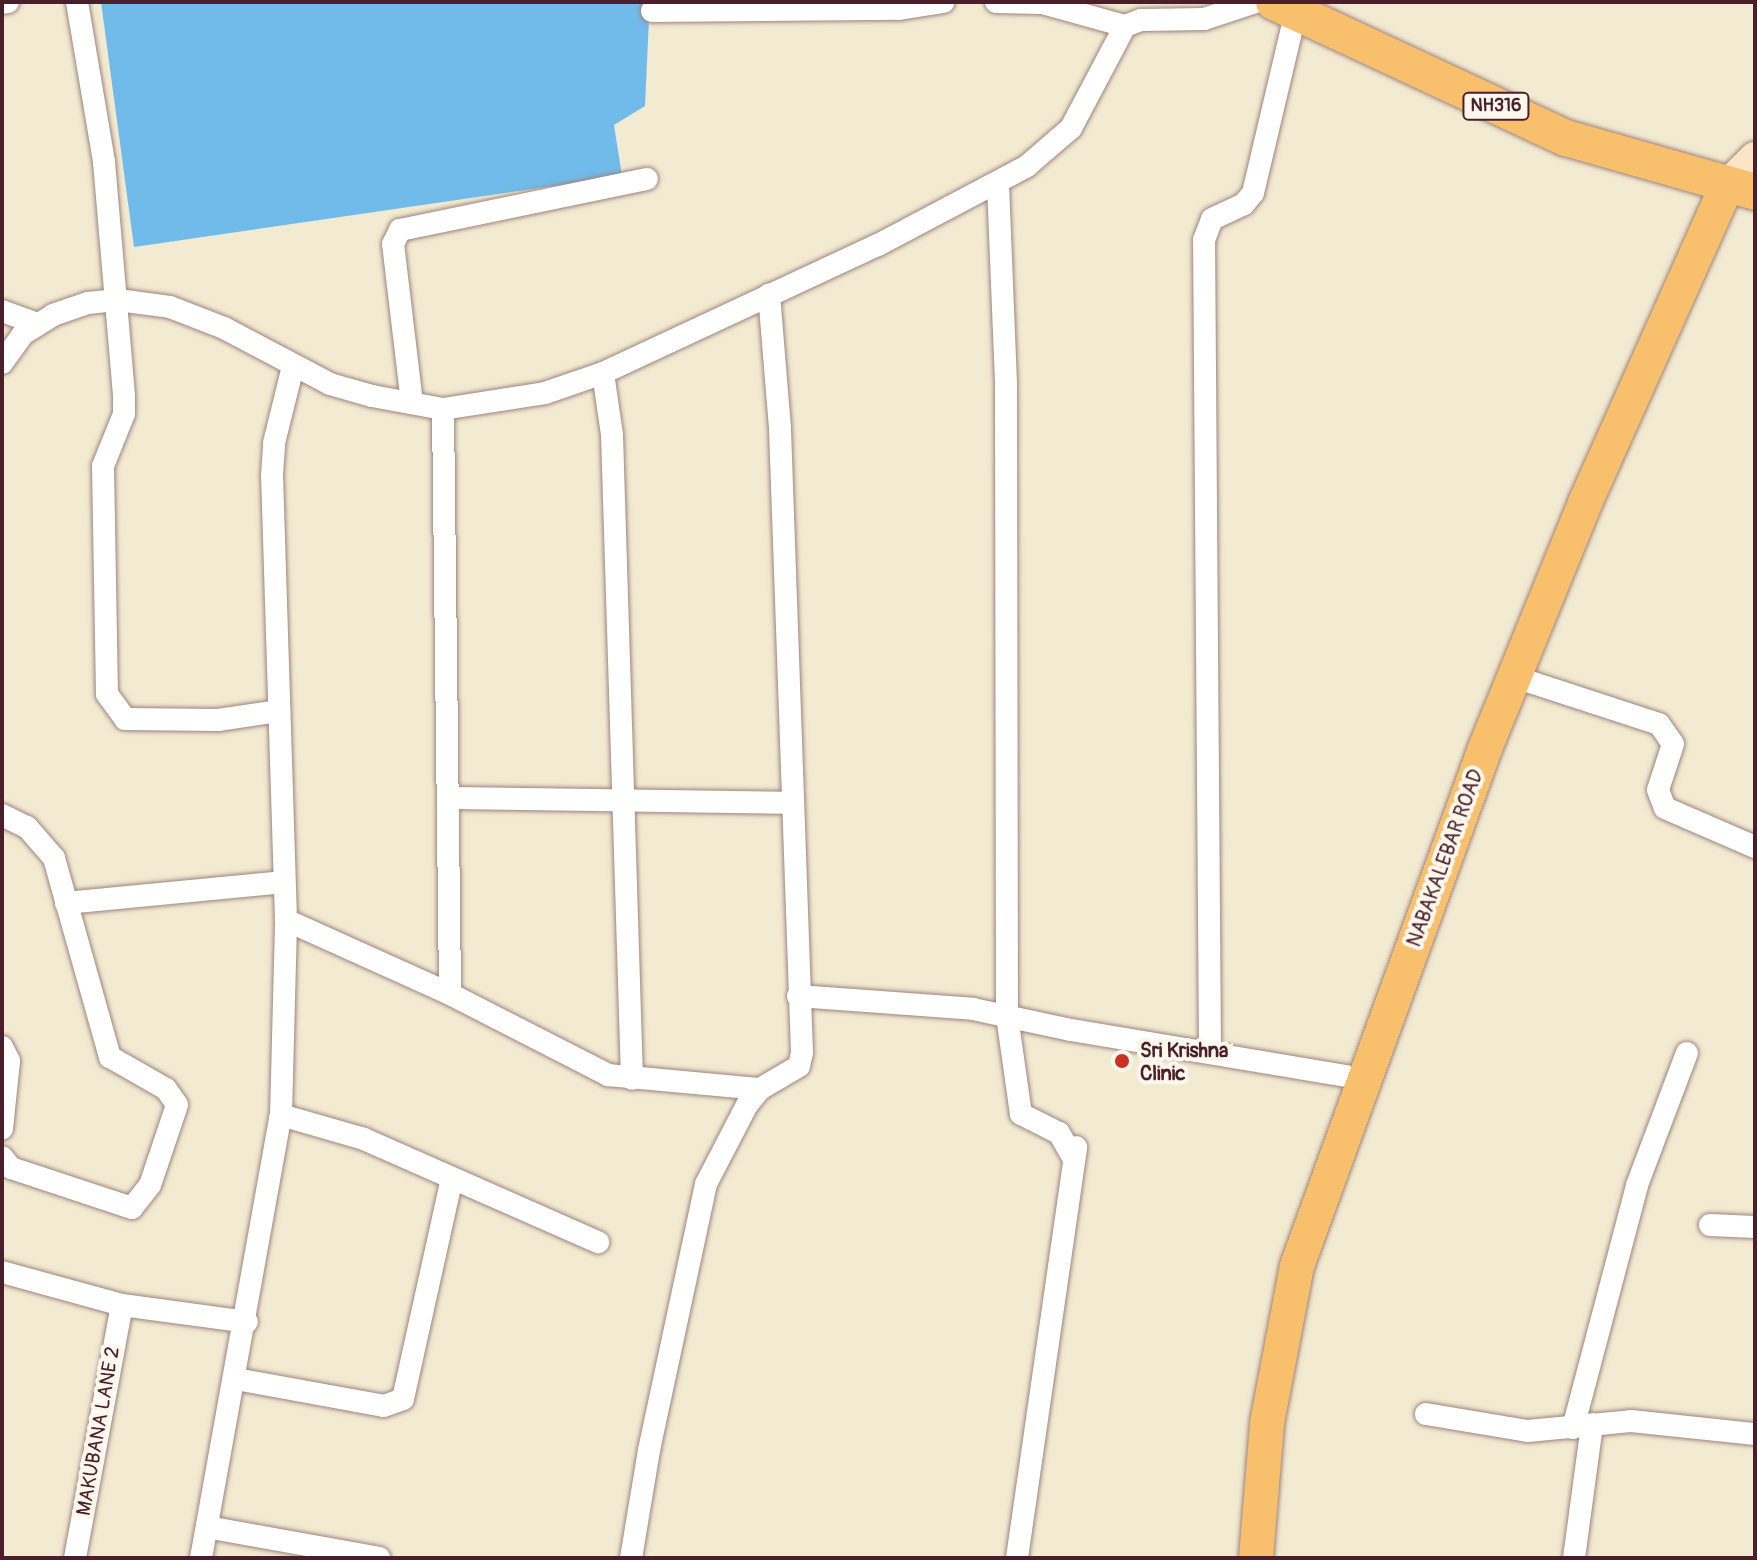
<!DOCTYPE html>
<html>
<head>
<meta charset="utf-8">
<style>
  body { margin:0 }
  #map { position:relative; width:1757px; height:1560px; overflow:hidden; background:#f2ead1; font-family:Pangolin,sans-serif }
  div>[style] { position:absolute }
  .water>* { inset:0; background:#71bbea }
  .roads { filter:drop-shadow(0 0 2px #9e847e) drop-shadow(0 0 2px #9e847e) }
  .minor>* { height:22px; margin:-11px; padding:0 11px; transform-origin:11px; border-radius:11px; background:#fff }
  .secondary>* { height:32px; margin:-16px; padding:0 16px; transform-origin:16px; border-radius:16px; background:#fce5c4 }
  .primary>* { height:34px; margin:-17px; padding:0 17px; transform-origin:17px; border-radius:17px; background:#f8bf6c }
  .trunk>* { height:36px; margin:-18px; padding:0 18px; transform-origin:18px; border-radius:18px; background:#f8bf6c }
  .dots>* { width:22px; height:22px; translate:-50% -50%; box-sizing:border-box; border:4px solid #fbf7ec; border-radius:50% }
  span { translate:-50% -50%; white-space:nowrap; text-align:center; line-height:1.15; -webkit-text-stroke:8px #fbf7ec; paint-order:stroke }
  .shield-label span { padding:2px 6px; background:#fbf7ec; border:2px solid; border-radius:6px; -webkit-text-stroke-width:0 }
  .shield-label { font-size:18px; color:#4a1f2b; font-weight:700 }
  .street-label { font-size:20px; color:#4a1f2b }
  .poi-label { font-size:20px; color:#4a1f2b; font-weight:700 }
  .left { translate:0 -50%; text-align:left }
  .frame { position:absolute; inset:0; border:4px solid #4a1f2b; pointer-events:none }
</style>
</head>
<body>
<div id="map">
  <div class="water">
    <i style="clip-path:polygon(101px 2px,643px 2px,649px 18px,645px 106px,614px 125px,622px 176px,134px 247px)"></i>
  </div>
  <div class="roads">
    <div class="minor">
      <i style="left:77px;top:2px;width:162px;rotate:80.4deg"></i>
      <i style="left:104px;top:162px;width:235px;rotate:85.1deg"></i>
      <i style="left:124px;top:396px;width:18px;rotate:90deg"></i>
      <i style="left:124px;top:414px;width:56px;rotate:112deg"></i>
      <i style="left:103px;top:466px;width:228px;rotate:89deg"></i>
      <i style="left:107px;top:694px;width:31px;rotate:54deg"></i>
      <i style="left:125px;top:719px;width:93px;rotate:0.6deg"></i>
      <i style="left:218px;top:720px;width:62px;rotate:-8.4deg"></i>
      <i style="left:996px;top:2px;width:46px;rotate:1.2deg"></i>
      <i style="left:1042px;top:3px;width:86px;rotate:15.5deg"></i>
      <i style="left:2px;top:3px;width:6px;rotate:-9deg"></i>
      <i style="left:652px;top:11px;width:247px;rotate:-0.5deg"></i>
      <i style="left:899px;top:9px;width:45px;rotate:-9deg"></i>
      <i style="left:998px;top:184px;width:200px;rotate:87.7deg"></i>
      <i style="left:1006px;top:384px;width:632px;rotate:89.91deg"></i>
      <i style="left:1007px;top:1016px;width:99px;rotate:81.9deg"></i>
      <i style="left:1021px;top:1114px;width:42px;rotate:26.6deg"></i>
      <i style="left:1059px;top:1133px;width:30px;rotate:60deg"></i>
      <i style="left:2px;top:311px;width:38px;rotate:20deg"></i>
      <i style="left:2px;top:363px;width:36px;rotate:-54deg"></i>
      <i style="left:23px;top:334px;width:36px;rotate:-32deg"></i>
      <i style="left:53px;top:315px;width:37px;rotate:-19deg"></i>
      <i style="left:88px;top:303px;width:30px;rotate:-6deg"></i>
      <i style="left:118px;top:300px;width:52px;rotate:7.7deg"></i>
      <i style="left:170px;top:307px;width:58px;rotate:21.3deg"></i>
      <i style="left:224px;top:328px;width:120px;rotate:27.8deg"></i>
      <i style="left:330px;top:384px;width:44px;rotate:15.9deg"></i>
      <i style="left:372px;top:396px;width:72px;rotate:10.4deg"></i>
      <i style="left:443px;top:409px;width:103px;rotate:-8.9deg"></i>
      <i style="left:545px;top:393px;width:61px;rotate:-19deg"></i>
      <i style="left:603px;top:373px;width:303px;rotate:-25deg"></i>
      <i style="left:878px;top:245px;width:169px;rotate:-27.9deg"></i>
      <i style="left:1027px;top:166px;width:58px;rotate:-40.8deg"></i>
      <i style="left:1071px;top:128px;width:115px;rotate:-62.1deg"></i>
      <i style="left:1125px;top:26px;width:17px;rotate:-21deg"></i>
      <i style="left:1141px;top:20px;width:63px;rotate:-0.9deg"></i>
      <i style="left:1204px;top:19px;width:55px;rotate:-18.1deg"></i>
      <i style="left:603px;top:373px;width:63px;rotate:81.7deg"></i>
      <i style="left:612px;top:435px;width:644px;rotate:88.22deg"></i>
      <i style="left:412px;top:403px;width:160px;rotate:-96.8deg"></i>
      <i style="left:393px;top:244px;width:16px;rotate:-63deg"></i>
      <i style="left:400px;top:230px;width:252px;rotate:-11.7deg"></i>
      <i style="left:443px;top:409px;width:585px;rotate:89.31deg"></i>
      <i style="left:1515px;top:677px;width:151px;rotate:18.1deg"></i>
      <i style="left:1659px;top:724px;width:24px;rotate:55deg"></i>
      <i style="left:1673px;top:744px;width:48px;rotate:108.1deg"></i>
      <i style="left:1658px;top:790px;width:19px;rotate:69deg"></i>
      <i style="left:1665px;top:808px;width:98px;rotate:23.4deg"></i>
      <i style="left:448px;top:798px;width:343px;rotate:0.8deg"></i>
      <i style="left:2px;top:815px;width:28px;rotate:26deg"></i>
      <i style="left:27px;top:827px;width:41px;rotate:48.9deg"></i>
      <i style="left:54px;top:858px;width:207px;rotate:74.3deg"></i>
      <i style="left:110px;top:1057px;width:64px;rotate:29.7deg"></i>
      <i style="left:166px;top:1089px;width:19px;rotate:55deg"></i>
      <i style="left:177px;top:1105px;width:84px;rotate:108.6deg"></i>
      <i style="left:150px;top:1185px;width:29px;rotate:128deg"></i>
      <i style="left:132px;top:1208px;width:127px;rotate:-161.7deg"></i>
      <i style="left:11px;top:1168px;width:14px;rotate:-129deg"></i>
      <i style="left:66px;top:903px;width:219px;rotate:-5.5deg"></i>
      <i style="left:286px;top:920px;width:180px;rotate:24.3deg"></i>
      <i style="left:450px;top:994px;width:178px;rotate:27.1deg"></i>
      <i style="left:608px;top:1075px;width:153px;rotate:5.3deg"></i>
      <i style="left:798px;top:996px;width:175px;rotate:4.2deg"></i>
      <i style="left:973px;top:1009px;width:100px;rotate:12.1deg"></i>
      <i style="left:1071px;top:1030px;width:298px;rotate:9.5deg"></i>
      <i style="left:2px;top:1047px;width:16px;rotate:63deg"></i>
      <i style="left:9px;top:1061px;width:68px;rotate:95.9deg"></i>
      <i style="left:1210px;top:1052px;width:812px;rotate:-90.42deg"></i>
      <i style="left:1204px;top:240px;width:22px;rotate:-69deg"></i>
      <i style="left:1212px;top:219px;width:35px;rotate:-25deg"></i>
      <i style="left:1244px;top:204px;width:14px;rotate:-51deg"></i>
      <i style="left:1253px;top:193px;width:196px;rotate:-76.7deg"></i>
      <i style="left:281px;top:1115px;width:86px;rotate:16.1deg"></i>
      <i style="left:364px;top:1139px;width:256px;rotate:23.8deg"></i>
      <i style="left:1710px;top:1225px;width:45px;rotate:2.5deg"></i>
      <i style="left:2px;top:1272px;width:124px;rotate:15.4deg"></i>
      <i style="left:122px;top:1305px;width:126px;rotate:7.7deg"></i>
      <i style="left:236px;top:1379px;width:150px;rotate:10.3deg"></i>
      <i style="left:384px;top:1406px;width:20px;rotate:-20deg"></i>
      <i style="left:403px;top:1399px;width:226px;rotate:-77.5deg"></i>
      <i style="left:1426px;top:1414px;width:103px;rotate:9.5deg"></i>
      <i style="left:1528px;top:1431px;width:103px;rotate:-5.5deg"></i>
      <i style="left:1631px;top:1421px;width:125px;rotate:6deg"></i>
      <i style="left:1573px;top:1428px;width:251px;rotate:-75.2deg"></i>
      <i style="left:1637px;top:1185px;width:141px;rotate:-69.3deg"></i>
      <i style="left:207px;top:1527px;width:175px;rotate:10.2deg"></i>
      <i style="left:75px;top:1558px;width:257px;rotate:-79.5deg"></i>
      <i style="left:201px;top:1558px;width:450px;rotate:-79.8deg"></i>
      <i style="left:281px;top:1115px;width:195px;rotate:-88.5deg"></i>
      <i style="left:286px;top:920px;width:445px;rotate:-91.8deg"></i>
      <i style="left:272px;top:475px;width:32px;rotate:-86deg"></i>
      <i style="left:274px;top:443px;width:79px;rotate:-76.1deg"></i>
      <i style="left:631px;top:1558px;width:109px;rotate:-80.5deg"></i>
      <i style="left:649px;top:1450px;width:272px;rotate:-77.9deg"></i>
      <i style="left:706px;top:1184px;width:89px;rotate:-62.6deg"></i>
      <i style="left:747px;top:1105px;width:21px;rotate:-51deg"></i>
      <i style="left:760px;top:1089px;width:45px;rotate:-30.5deg"></i>
      <i style="left:799px;top:1066px;width:13px;rotate:-77deg"></i>
      <i style="left:802px;top:1053px;width:625px;rotate:-92.02deg"></i>
      <i style="left:780px;top:428px;width:134px;rotate:-94.7deg"></i>
      <i style="left:1017px;top:1558px;width:415px;rotate:-81.8deg"></i>
      <i style="left:1574px;top:1558px;width:135px;rotate:-82.3deg"></i>
    </div>
    <div class="secondary">
      <i style="left:1727px;top:186px;width:40px;rotate:-45deg"></i>
    </div>
    <div class="primary">
      <i style="left:1256px;top:1558px;width:135px;rotate:-85.3deg"></i>
      <i style="left:1267px;top:1423px;width:160px;rotate:-79.2deg"></i>
      <i style="left:1297px;top:1266px;width:553px;rotate:-70.03deg"></i>
      <i style="left:1486px;top:746px;width:262px;rotate:-67.8deg"></i>
      <i style="left:1585px;top:503px;width:347px;rotate:-65.9deg"></i>
    </div>
    <div class="trunk">
      <i style="left:1274px;top:2px;width:322px;rotate:25deg"></i>
      <i style="left:1566px;top:138px;width:197px;rotate:15.9deg"></i>
    </div>
  </div>
  <div class="dots">
    <i style="left:1122px;top:1061px;background:#c8321e"></i>
  </div>
  <div class="shield-label">
    <span style="left:1496px;top:106px">NH316</span>
  </div>
  <div class="street-label">
    <span style="left:1445px;top:858px;rotate:-70deg">NABAKALEBAR ROAD</span>
    <span style="left:98px;top:1431px;rotate:-80deg">MAKUBANA LANE 2</span>
  </div>
  <div class="poi-label">
    <span class="left" style="left:1140px;top:1062px">Sri Krishna<br>Clinic</span>
  </div>
  <div class="frame"></div>
</div>
</body>
</html>
